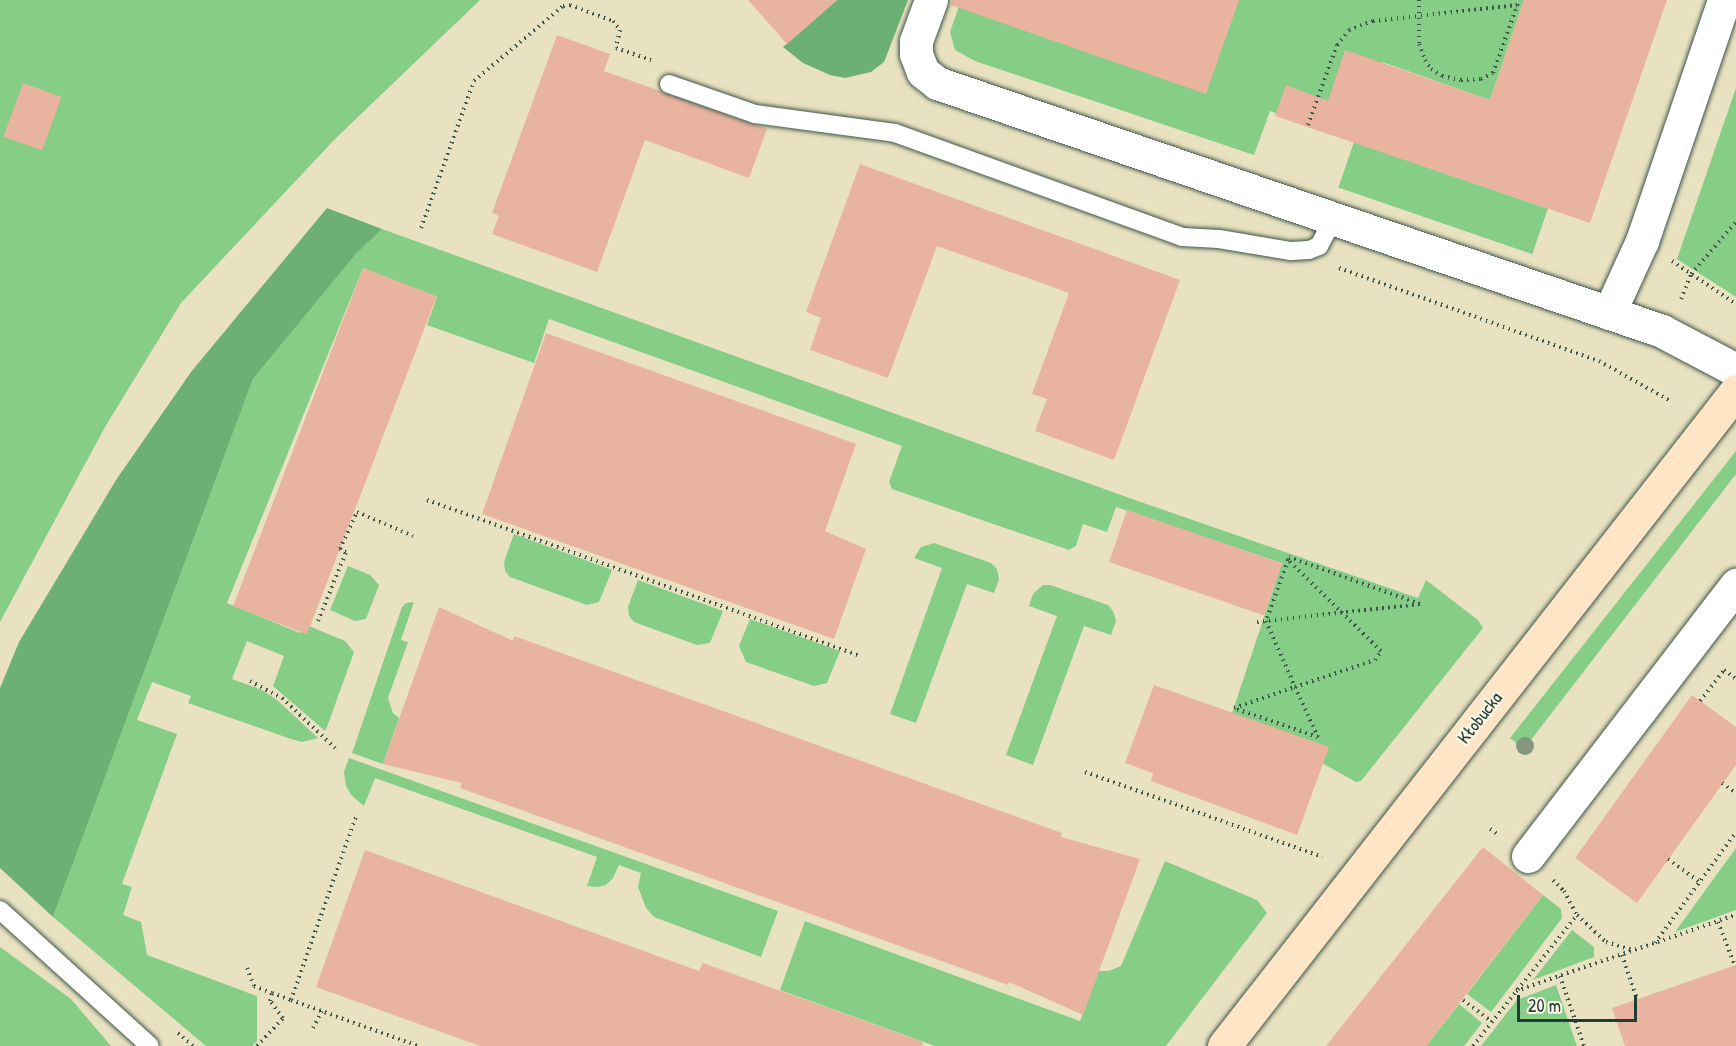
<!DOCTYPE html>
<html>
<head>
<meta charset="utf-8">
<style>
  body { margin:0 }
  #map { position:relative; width:1736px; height:1046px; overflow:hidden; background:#e9e2c1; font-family:"Patrick Hand",sans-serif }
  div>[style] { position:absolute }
  .green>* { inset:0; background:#86cd88; transform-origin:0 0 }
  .forest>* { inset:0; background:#6cb074 }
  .building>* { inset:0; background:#e9b49f; transform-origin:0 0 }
  .path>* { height:4px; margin-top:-2px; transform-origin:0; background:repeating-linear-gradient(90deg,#3d5649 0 1.5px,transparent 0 6px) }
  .roads { filter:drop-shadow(0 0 2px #3d5649) drop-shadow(0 0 2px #3d5649) }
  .lane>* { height:18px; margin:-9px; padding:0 9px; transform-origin:9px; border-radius:9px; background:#fff }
  .street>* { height:33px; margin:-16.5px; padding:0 16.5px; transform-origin:16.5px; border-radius:16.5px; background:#fff }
  .secondary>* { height:33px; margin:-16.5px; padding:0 16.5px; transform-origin:16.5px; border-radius:16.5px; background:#fde5c5 }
  .trees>* { width:18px; height:18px; margin:-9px; border-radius:50%; background:#85977d }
  span { translate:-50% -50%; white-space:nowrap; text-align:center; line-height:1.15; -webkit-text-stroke:4.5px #fcf5e5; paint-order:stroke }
  .street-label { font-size:18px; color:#1f3d34 }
  .scale { position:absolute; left:1517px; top:995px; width:120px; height:27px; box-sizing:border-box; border:3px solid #1f3d34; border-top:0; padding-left:8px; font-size:18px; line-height:21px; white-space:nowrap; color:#1f3d34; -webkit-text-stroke:4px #fcf5e5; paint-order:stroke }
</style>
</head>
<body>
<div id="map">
  <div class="green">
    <i style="clip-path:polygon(0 0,480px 0,335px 139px,181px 303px,105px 427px,0 622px)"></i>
    <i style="clip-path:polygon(961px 0,1524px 0,1490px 100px,1382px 62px,1358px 131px,1319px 130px,1270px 111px,1254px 155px,975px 61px,955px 50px,950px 32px)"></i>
    <i style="clip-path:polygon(1736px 88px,1736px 297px,1677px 259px)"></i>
    <i style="left:1354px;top:142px;width:205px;height:48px;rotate:19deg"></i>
    <i style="clip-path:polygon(382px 229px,1135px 500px,1418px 598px,1426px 580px,1478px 620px,1483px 628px,1361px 781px,1356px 782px,1232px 713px,1282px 563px,1116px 507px,1107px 532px,1083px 524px,1076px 546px,1069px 550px,892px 489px,889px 482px,902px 446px,549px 319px,534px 363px,427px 325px,437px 297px,363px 268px,227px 603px,300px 633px,304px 624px,345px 641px,354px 652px,327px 727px,325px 731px,273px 686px,284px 656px,247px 641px,232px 679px,262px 690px,277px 700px,318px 738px,302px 742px,291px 739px,188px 703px,191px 696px,152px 682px,137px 720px,177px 734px,122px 884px,132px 887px,123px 915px,141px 922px,147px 955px,257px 996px,257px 1041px,252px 1046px,206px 1046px,53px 917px,253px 379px,356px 254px)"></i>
    <i style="clip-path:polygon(1736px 451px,1736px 474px,1524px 749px,1510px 738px)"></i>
    <i style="clip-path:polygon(514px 534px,612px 570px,599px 602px,587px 605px,510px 577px,505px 571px,504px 562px)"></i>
    <i style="clip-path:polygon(934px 543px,991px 563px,997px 569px,999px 579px,994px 593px,967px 584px,916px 723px,890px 714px,942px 568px,914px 558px,921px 547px)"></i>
    <i style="clip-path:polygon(348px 566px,370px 575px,379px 585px,366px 619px,355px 621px,330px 610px)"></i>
    <i style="clip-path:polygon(638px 580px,723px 611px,710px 643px,697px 645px,634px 622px,629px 616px,628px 607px)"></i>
    <i style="clip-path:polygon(1043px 585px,1050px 585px,1108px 605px,1113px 611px,1116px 621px,1111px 635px,1084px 626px,1033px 765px,1006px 755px,1057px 616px,1029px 606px,1033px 594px)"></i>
    <i style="clip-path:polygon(414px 602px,401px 640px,408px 642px,388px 698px,393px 713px,399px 718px,383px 764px,352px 753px,402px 607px,406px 603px)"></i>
    <i style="clip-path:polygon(750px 619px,840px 651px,827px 683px,814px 686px,746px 662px,739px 646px)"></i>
    <i style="clip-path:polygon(349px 758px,778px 911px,761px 957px,654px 917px,646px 908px,638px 887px,641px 873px,619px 865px,613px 878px,606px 885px,598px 887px,587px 886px,597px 857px,375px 778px,364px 806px,351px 795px,346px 786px,344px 772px)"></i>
    <i style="clip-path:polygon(1736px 848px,1736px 910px,1675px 932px)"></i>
    <i style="clip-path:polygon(1165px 861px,1257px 900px,1267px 913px,1166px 1046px,935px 1046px,780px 990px,805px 921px,1080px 1021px,1099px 971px,1109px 971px,1121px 966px)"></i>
    <i style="clip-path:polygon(1543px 895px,1561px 909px,1562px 918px,1491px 1012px,1467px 994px)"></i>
    <i style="clip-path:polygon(1572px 930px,1594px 947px,1594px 957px,1533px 980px)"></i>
    <i style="clip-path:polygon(0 947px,71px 999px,111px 1046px,0 1046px)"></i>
    <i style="clip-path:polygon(1556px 985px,1577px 1046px,1481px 1046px,1517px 1000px)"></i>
    <i style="clip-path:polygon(1459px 1004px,1482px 1023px,1464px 1046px,1426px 1046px)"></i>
  </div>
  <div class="forest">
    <i style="clip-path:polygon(837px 0,908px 0,884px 62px,871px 72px,845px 78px,830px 75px,803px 63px,783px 47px)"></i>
    <i style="clip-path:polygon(327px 208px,382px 229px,356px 254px,253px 379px,53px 917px,0 868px,0 688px,19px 642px,116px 480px,191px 372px)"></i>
  </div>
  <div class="building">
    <i style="clip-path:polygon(748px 0,837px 0,787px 44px)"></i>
    <i style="clip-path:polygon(952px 0,1239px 0,1206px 94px,951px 5px)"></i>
    <i style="clip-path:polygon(1524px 0,1667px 0,1590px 223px,1275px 116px,1286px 85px,1328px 101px,1345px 50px,1490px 100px)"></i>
    <i style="clip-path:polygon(557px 35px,610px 54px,604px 71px,767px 129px,749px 178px,645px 140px,597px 272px,492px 234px,499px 216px,492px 213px)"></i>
    <i style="left:23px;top:83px;width:41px;height:57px;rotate:20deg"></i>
    <i style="clip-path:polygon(860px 164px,1180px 280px,1114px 460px,1035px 431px,1047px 399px,1032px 394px,1069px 293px,1036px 281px,937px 246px,888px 378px,810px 350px,821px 318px,806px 312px)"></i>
    <i style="left:363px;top:268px;width:79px;height:362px;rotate:21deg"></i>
    <i style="clip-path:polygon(546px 333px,856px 444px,825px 531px,866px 549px,834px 639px,482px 514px)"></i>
    <i style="left:1127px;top:510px;width:164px;height:55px;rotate:19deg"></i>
    <i style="clip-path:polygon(439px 607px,513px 641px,514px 636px,1062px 833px,1061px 837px,1140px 859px,1083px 1015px,1009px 982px,1008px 985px,460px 788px,462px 783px,383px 764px)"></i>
    <i style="clip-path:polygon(1154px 685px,1329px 747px,1297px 835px,1151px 781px,1153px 773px,1125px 763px)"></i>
    <i style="clip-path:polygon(1692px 695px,1736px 727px,1736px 765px,1637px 903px,1575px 858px)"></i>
    <i style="clip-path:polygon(1483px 847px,1543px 895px,1426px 1046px,1326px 1046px)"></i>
    <i style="clip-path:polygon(365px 850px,699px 971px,703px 963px,923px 1042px,922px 1046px,480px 1046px,316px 987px)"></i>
    <i style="clip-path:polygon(1736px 965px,1736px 1046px,1625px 1046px,1612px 1008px)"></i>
  </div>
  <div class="path">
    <i style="left:1419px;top:0;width:44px;rotate:90deg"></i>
    <i style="left:1419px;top:44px;width:17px;rotate:69deg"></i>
    <i style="left:1425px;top:60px;width:11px;rotate:56deg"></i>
    <i style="left:1431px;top:69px;width:13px;rotate:32deg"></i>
    <i style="left:1442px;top:76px;width:19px;rotate:12deg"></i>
    <i style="left:1461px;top:80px;width:20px;rotate:-3deg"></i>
    <i style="left:1481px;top:79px;width:13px;rotate:-27deg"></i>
    <i style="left:1493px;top:73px;width:77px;rotate:-70.4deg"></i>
    <i style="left:1308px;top:125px;width:85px;rotate:-70.1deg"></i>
    <i style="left:1337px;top:45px;width:19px;rotate:-51deg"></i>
    <i style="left:1349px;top:30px;width:26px;rotate:-21deg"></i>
    <i style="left:1373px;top:21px;width:145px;rotate:-6.3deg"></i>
    <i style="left:421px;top:228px;width:156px;rotate:-70.2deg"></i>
    <i style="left:474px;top:81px;width:116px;rotate:-40.1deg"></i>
    <i style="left:563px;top:6px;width:7px;rotate:-8deg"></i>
    <i style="left:570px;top:5px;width:46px;rotate:20.4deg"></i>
    <i style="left:613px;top:21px;width:11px;rotate:52deg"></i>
    <i style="left:620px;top:30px;width:18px;rotate:103deg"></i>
    <i style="left:616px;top:48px;width:37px;rotate:19deg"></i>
    <i style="left:1672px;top:261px;width:77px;rotate:33.9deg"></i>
    <i style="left:1339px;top:268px;width:276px;rotate:19.7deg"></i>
    <i style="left:1599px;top:361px;width:80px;rotate:29.1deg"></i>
    <i style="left:1681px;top:299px;width:27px;rotate:-68deg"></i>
    <i style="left:1691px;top:274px;width:69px;rotate:-49.1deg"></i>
    <i style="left:427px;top:500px;width:461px;rotate:19.8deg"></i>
    <i style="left:1288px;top:560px;width:65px;rotate:109.8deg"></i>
    <i style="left:1266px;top:621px;width:72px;rotate:66.3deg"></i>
    <i style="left:1295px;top:687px;width:55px;rotate:65.3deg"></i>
    <i style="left:1318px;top:737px;width:89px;rotate:-161deg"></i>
    <i style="left:1234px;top:708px;width:65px;rotate:-19deg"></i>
    <i style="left:1295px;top:687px;width:84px;rotate:-18.6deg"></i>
    <i style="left:1375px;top:660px;width:11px;rotate:-56deg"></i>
    <i style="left:1381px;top:651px;width:130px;rotate:-135.6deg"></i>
    <i style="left:1288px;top:560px;width:3px;rotate:-72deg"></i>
    <i style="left:318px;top:621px;width:74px;rotate:-67.9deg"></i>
    <i style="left:346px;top:552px;width:7px;rotate:-153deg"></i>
    <i style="left:340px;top:549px;width:41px;rotate:-65.3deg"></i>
    <i style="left:357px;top:512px;width:61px;rotate:23.2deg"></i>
    <i style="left:1257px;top:622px;width:164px;rotate:-6.3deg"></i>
    <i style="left:1420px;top:604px;width:139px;rotate:-160.3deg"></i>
    <i style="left:250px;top:681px;width:36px;rotate:28deg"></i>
    <i style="left:282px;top:698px;width:73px;rotate:43.3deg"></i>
    <i style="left:1700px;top:701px;width:39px;rotate:-52deg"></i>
    <i style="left:1724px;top:670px;width:15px;rotate:37deg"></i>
    <i style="left:1085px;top:772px;width:252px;rotate:19.7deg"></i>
    <i style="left:1722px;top:783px;width:17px;rotate:36deg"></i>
    <i style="left:1490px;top:829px;width:11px;rotate:34deg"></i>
    <i style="left:1668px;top:859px;width:39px;rotate:36deg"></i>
    <i style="left:1553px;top:880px;width:16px;rotate:45deg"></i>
    <i style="left:1564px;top:891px;width:27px;rotate:62deg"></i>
    <i style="left:1577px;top:915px;width:40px;rotate:43deg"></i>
    <i style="left:1606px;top:942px;width:27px;rotate:17deg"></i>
    <i style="left:1718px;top:922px;width:47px;rotate:68.9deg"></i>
    <i style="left:1655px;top:943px;width:137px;rotate:-53.9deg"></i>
    <i style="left:1622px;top:955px;width:46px;rotate:71.2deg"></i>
    <i style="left:247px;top:968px;width:19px;rotate:69deg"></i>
    <i style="left:254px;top:986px;width:19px;rotate:21deg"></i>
    <i style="left:1560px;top:976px;width:74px;rotate:71.1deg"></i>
    <i style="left:1516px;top:991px;width:233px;rotate:-19.1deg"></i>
    <i style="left:291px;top:1000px;width:135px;rotate:19.9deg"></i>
    <i style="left:1463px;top:1000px;width:36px;rotate:37deg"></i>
    <i style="left:313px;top:1028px;width:19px;rotate:-62deg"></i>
    <i style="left:178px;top:1033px;width:20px;rotate:41deg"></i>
    <i style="left:257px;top:1046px;width:38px;rotate:-47deg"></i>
    <i style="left:283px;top:1018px;width:21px;rotate:-127deg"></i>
    <i style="left:270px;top:1001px;width:8px;rotate:-76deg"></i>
    <i style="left:272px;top:993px;width:20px;rotate:20deg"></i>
    <i style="left:291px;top:1000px;width:197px;rotate:-70.5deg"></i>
    <i style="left:1473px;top:1046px;width:167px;rotate:-51.6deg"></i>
  </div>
  <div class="roads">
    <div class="lane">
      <i style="left:669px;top:84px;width:91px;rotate:19.2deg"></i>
      <i style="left:755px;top:114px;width:141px;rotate:7.7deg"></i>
      <i style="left:895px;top:133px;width:305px;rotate:19.9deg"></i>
      <i style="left:1182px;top:237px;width:37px;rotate:3deg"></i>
      <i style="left:1219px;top:239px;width:73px;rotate:9.5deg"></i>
      <i style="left:1291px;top:251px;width:18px;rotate:-3deg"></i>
      <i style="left:1309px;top:250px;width:11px;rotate:-22deg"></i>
      <i style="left:1319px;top:246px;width:32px;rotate:-62deg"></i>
      <i style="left:0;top:910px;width:202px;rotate:42.2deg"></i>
    </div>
    <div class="street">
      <i style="left:931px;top:0;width:44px;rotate:110.1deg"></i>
      <i style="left:916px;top:41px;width:13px;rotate:90deg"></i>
      <i style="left:916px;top:54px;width:19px;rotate:69deg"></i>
      <i style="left:923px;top:72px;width:18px;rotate:38deg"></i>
      <i style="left:937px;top:83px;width:766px;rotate:18.88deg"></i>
      <i style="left:1662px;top:331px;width:84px;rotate:27.8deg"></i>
      <i style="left:1609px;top:313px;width:79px;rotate:-65.4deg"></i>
      <i style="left:1642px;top:241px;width:255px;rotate:-71.2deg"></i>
      <i style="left:1528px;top:856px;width:342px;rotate:-52.5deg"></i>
    </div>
    <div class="secondary">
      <i style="left:1224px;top:1046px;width:831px;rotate:-51.99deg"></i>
    </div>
  </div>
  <div class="trees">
    <i style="left:1525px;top:746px"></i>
  </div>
  <div class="street-label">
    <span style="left:1480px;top:718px;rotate:-52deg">Kłobucka</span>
  </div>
  <div class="scale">20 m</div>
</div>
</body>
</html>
